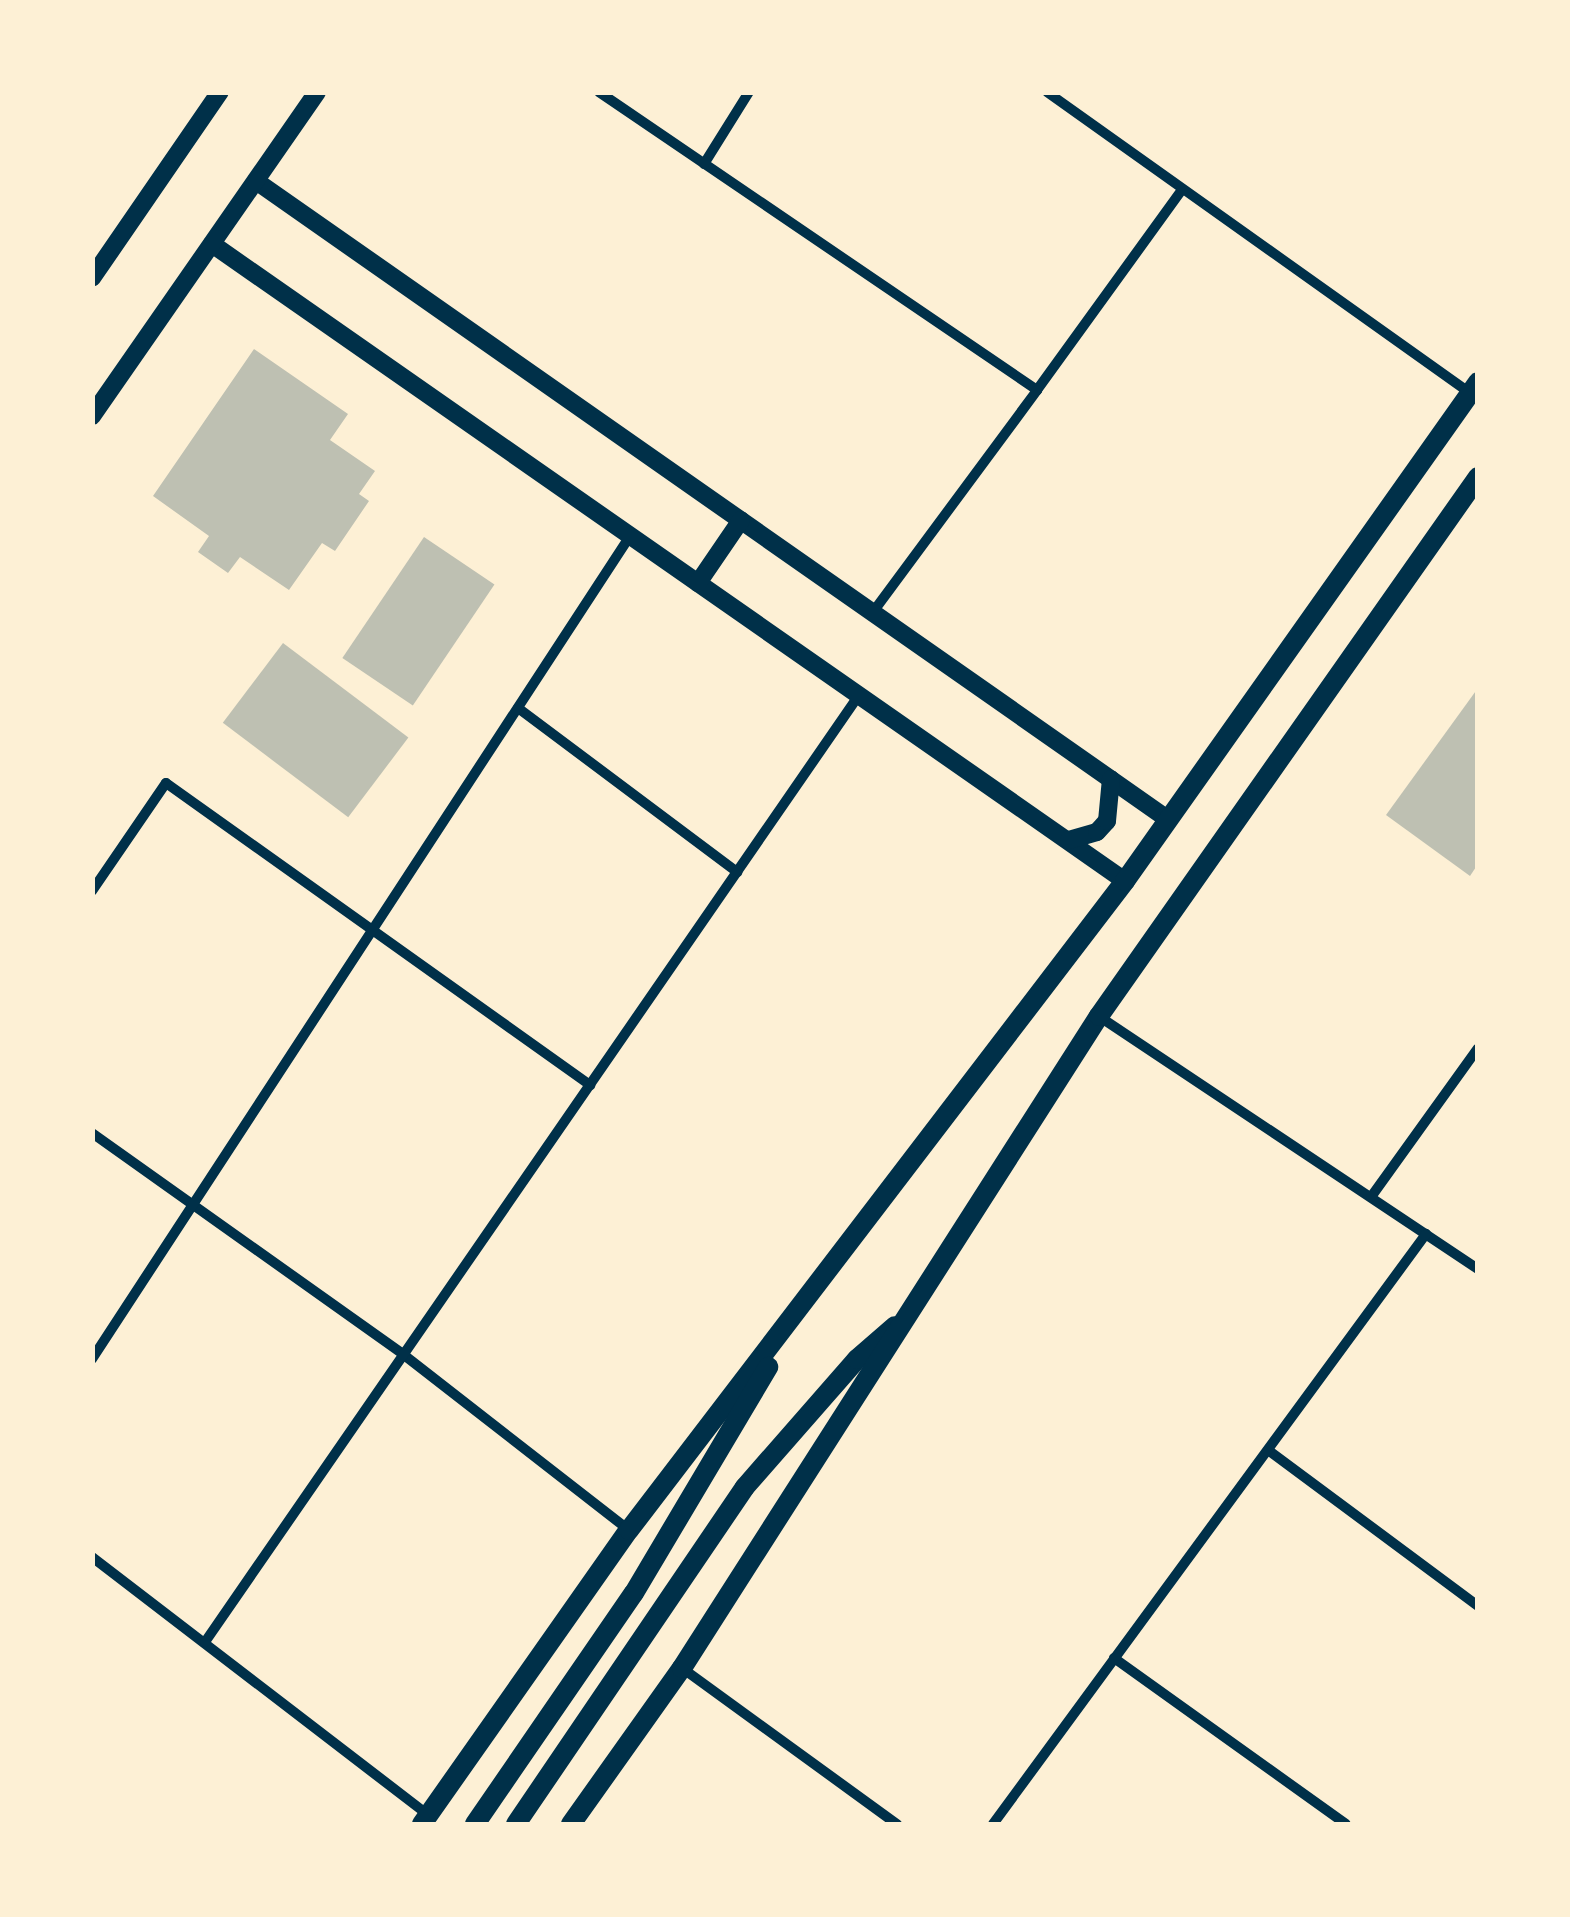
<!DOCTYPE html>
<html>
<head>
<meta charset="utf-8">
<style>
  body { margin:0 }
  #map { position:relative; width:1570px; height:1917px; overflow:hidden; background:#fdf0d5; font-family:"Fira Sans Condensed",sans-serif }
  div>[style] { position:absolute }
  .building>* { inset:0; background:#bec0b2; transform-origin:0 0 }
  .minor>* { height:10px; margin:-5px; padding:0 5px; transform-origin:5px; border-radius:5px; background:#003049 }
  .tertiary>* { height:18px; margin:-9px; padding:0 9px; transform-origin:9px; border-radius:9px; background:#003049 }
  .secondary>* { height:20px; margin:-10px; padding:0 10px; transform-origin:10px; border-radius:10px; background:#003049 }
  span { translate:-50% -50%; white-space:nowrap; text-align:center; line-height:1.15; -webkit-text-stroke:9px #fdf0d5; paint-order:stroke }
  .frame { position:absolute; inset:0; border:95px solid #fdf0d5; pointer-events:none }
</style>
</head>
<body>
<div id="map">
  <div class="building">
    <i style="clip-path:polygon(254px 349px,348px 414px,330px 440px,375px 471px,359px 494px,369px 501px,335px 551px,322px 543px,289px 590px,240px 557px,228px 573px,198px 552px,209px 536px,153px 496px)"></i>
    <i style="left:424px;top:537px;width:85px;height:146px;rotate:34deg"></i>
    <i style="left:283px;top:643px;width:157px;height:100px;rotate:37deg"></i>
    <i style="clip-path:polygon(1478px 688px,1478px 864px,1470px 876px,1386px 815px)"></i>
  </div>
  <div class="minor">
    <i style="left:599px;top:92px;width:530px;rotate:34.23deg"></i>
    <i style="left:1037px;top:390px;width:247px;rotate:-54.1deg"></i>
    <i style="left:1047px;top:92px;width:519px;rotate:35.44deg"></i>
    <i style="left:704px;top:164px;width:85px;rotate:-58deg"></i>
    <i style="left:873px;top:612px;width:276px;rotate:-53.5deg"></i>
    <i style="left:518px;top:708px;width:274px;rotate:36.8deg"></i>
    <i style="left:92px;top:891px;width:131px;rotate:-55.6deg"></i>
    <i style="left:166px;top:783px;width:521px;rotate:35.46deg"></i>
    <i style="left:1100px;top:1017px;width:454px;rotate:33.7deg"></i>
    <i style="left:92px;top:1133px;width:383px;rotate:35.4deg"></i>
    <i style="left:404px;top:1355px;width:285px;rotate:37.9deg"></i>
    <i style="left:1371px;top:1197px;width:183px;rotate:-54.3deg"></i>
    <i style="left:92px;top:1359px;width:983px;rotate:-56.83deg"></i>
    <i style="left:1268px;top:1450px;width:262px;rotate:36.6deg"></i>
    <i style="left:92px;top:1557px;width:424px;rotate:37.5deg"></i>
    <i style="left:205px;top:1642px;width:1151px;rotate:-55.37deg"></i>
    <i style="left:1114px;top:1658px;width:285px;rotate:35.6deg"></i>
    <i style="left:682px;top:1668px;width:266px;rotate:36deg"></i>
    <i style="left:993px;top:1824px;width:732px;rotate:-53.73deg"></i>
  </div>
  <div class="tertiary">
    <i style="left:256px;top:181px;width:1114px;rotate:34.99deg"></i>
    <i style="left:212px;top:244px;width:1113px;rotate:34.9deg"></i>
    <i style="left:92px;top:278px;width:226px;rotate:-55.5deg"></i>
    <i style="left:92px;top:416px;width:394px;rotate:-55.2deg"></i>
    <i style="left:698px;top:583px;width:76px;rotate:-55.7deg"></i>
    <i style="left:1069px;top:840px;width:29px;rotate:-16deg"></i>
    <i style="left:1097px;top:832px;width:15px;rotate:-48deg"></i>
    <i style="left:1107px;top:821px;width:42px;rotate:-84.6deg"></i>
  </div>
  <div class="secondary">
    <i style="left:422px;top:1824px;width:360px;rotate:-54.9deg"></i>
    <i style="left:629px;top:1530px;width:817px;rotate:-52.61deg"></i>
    <i style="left:1125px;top:881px;width:611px;rotate:-54.72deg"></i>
    <i style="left:475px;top:1824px;width:280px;rotate:-55.5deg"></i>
    <i style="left:634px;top:1593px;width:263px;rotate:-59.3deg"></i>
    <i style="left:516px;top:1824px;width:407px;rotate:-55.8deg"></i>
    <i style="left:745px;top:1487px;width:170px;rotate:-48.8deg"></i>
    <i style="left:857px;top:1359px;width:50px;rotate:-41deg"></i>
    <i style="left:571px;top:1824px;width:191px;rotate:-54.6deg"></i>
    <i style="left:682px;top:1668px;width:774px;rotate:-57.4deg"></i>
    <i style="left:1099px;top:1016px;width:659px;rotate:-54.89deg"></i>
  </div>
  <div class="frame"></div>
</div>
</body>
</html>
